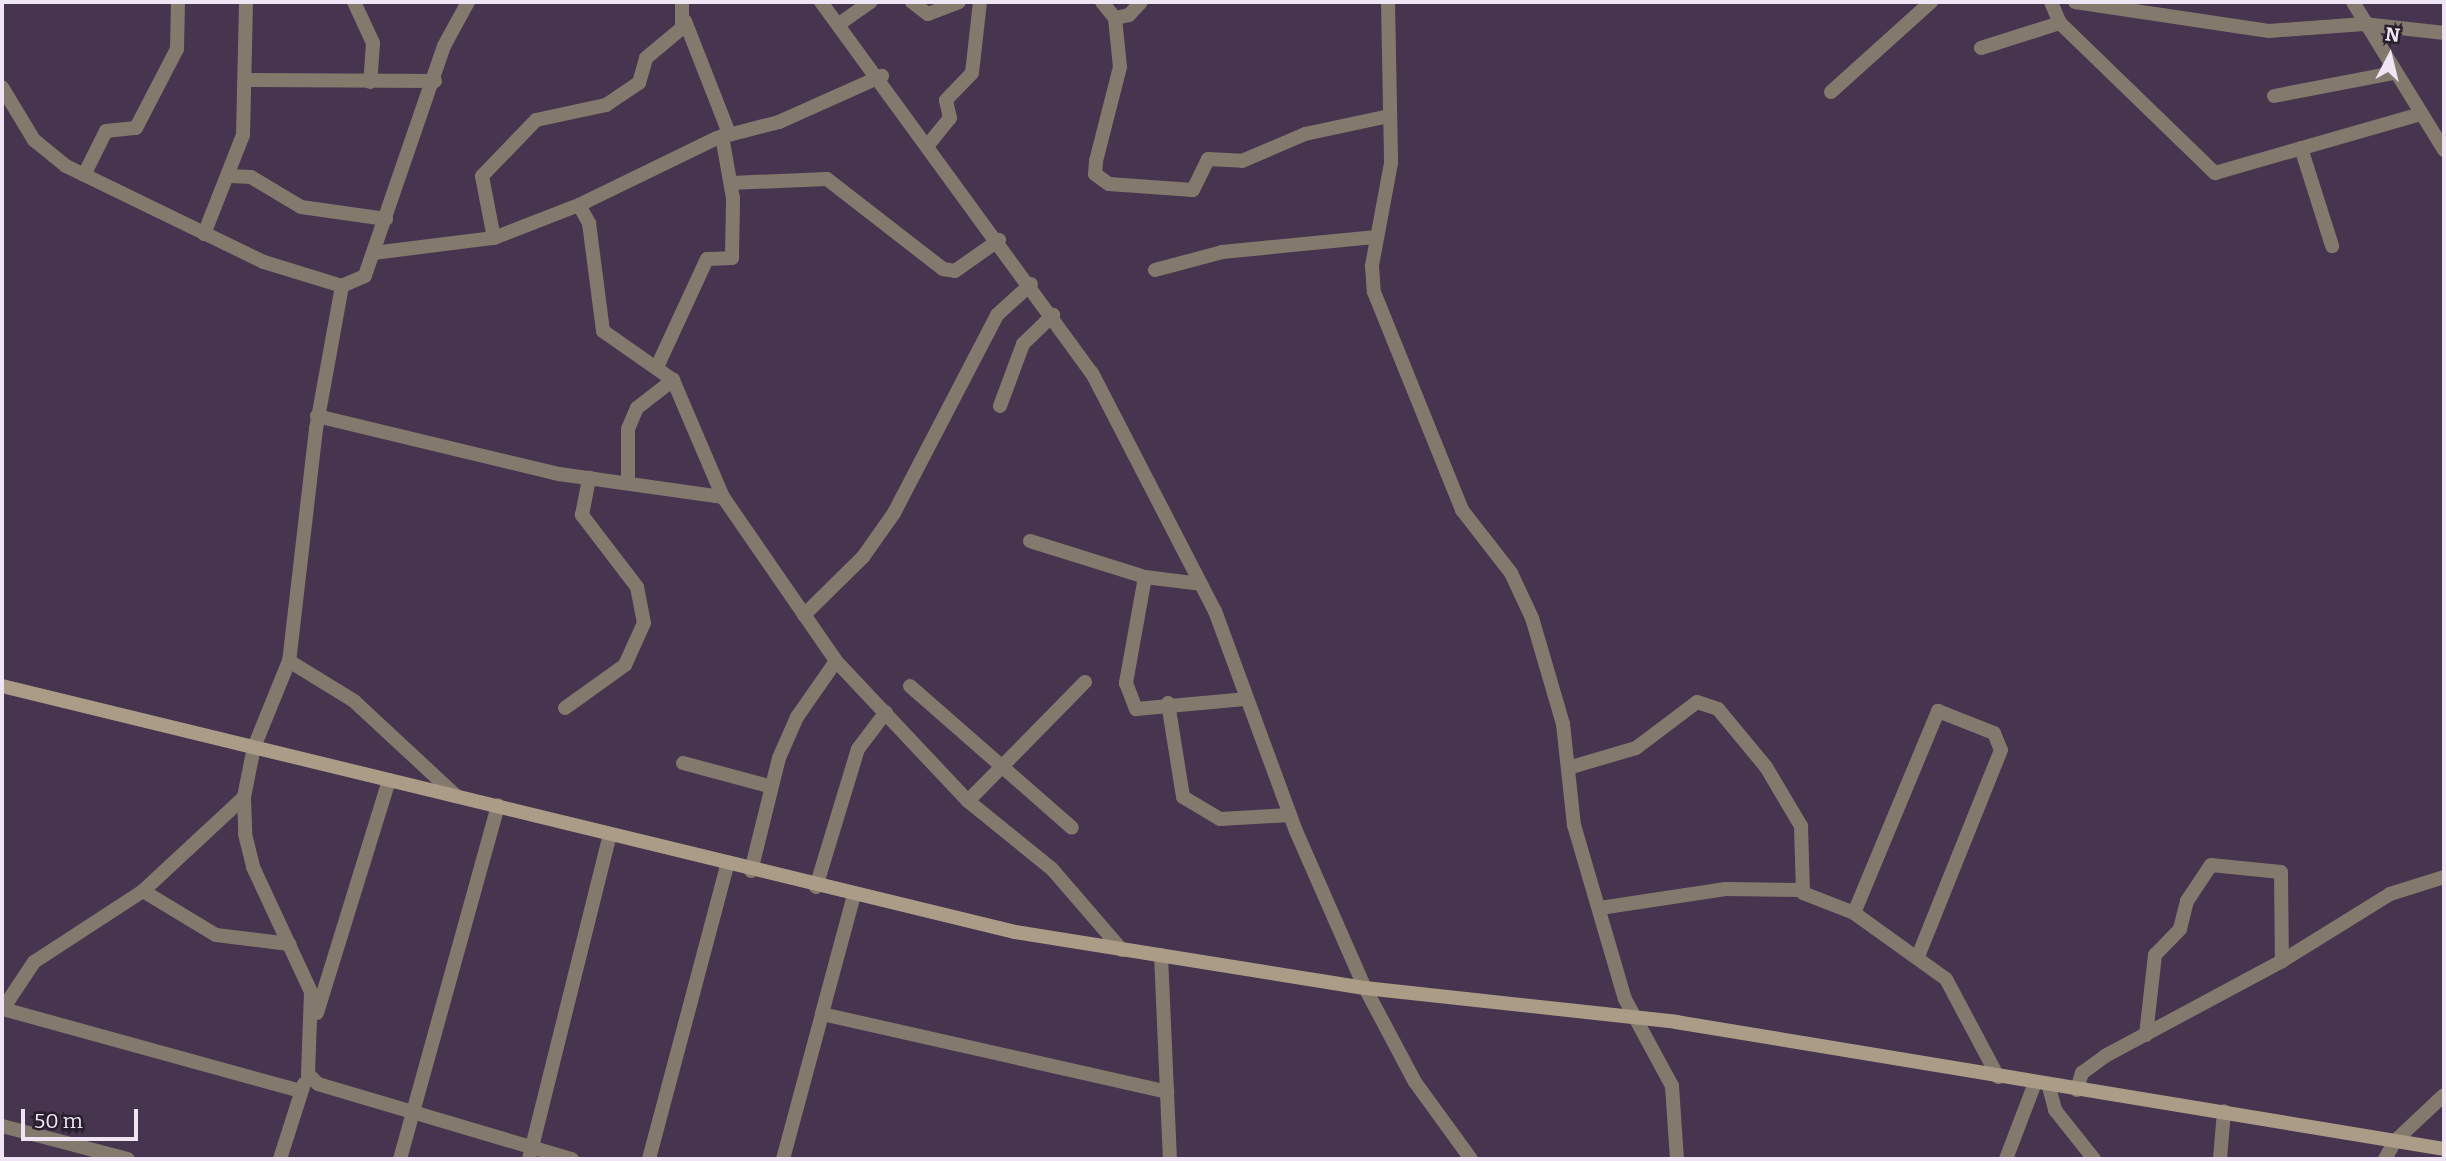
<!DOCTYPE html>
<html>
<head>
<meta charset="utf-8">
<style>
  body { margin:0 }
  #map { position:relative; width:2446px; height:1161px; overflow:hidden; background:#47344e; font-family:Bitter,serif }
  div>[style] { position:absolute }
  .street>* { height:14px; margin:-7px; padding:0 7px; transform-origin:7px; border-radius:7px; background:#837a6d }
  .secondary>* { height:14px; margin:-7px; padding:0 7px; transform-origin:7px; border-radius:7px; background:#ab9c87 }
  span { translate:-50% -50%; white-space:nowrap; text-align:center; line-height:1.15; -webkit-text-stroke:7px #28202c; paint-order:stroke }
  .frame { position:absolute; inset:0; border:4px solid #f0e5f5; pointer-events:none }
  .north { position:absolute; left:2355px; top:21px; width:70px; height:70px; -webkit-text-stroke:5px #28202c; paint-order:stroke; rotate:7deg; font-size:19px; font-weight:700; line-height:28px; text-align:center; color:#f0e5f5 }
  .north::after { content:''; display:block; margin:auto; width:24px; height:32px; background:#f0e5f5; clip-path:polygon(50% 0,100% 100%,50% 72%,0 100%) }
  .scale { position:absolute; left:21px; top:1109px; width:117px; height:32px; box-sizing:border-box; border:4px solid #f0e5f5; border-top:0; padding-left:9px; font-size:21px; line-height:24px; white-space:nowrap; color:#f0e5f5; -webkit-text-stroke:5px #28202c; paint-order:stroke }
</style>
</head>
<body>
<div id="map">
  <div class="street">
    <i style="left:354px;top:2px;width:45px;rotate:65.1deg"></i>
    <i style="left:373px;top:43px;width:39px;rotate:94deg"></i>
    <i style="left:468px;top:2px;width:50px;rotate:118.6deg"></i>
    <i style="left:444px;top:46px;width:243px;rotate:109deg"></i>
    <i style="left:365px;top:276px;width:25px;rotate:157deg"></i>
    <i style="left:342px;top:286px;width:145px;rotate:100.3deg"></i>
    <i style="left:316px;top:429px;width:234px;rotate:96.6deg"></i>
    <i style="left:289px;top:661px;width:93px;rotate:112.1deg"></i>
    <i style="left:254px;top:747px;width:51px;rotate:101.3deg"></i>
    <i style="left:244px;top:797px;width:37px;rotate:88deg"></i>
    <i style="left:245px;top:834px;width:34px;rotate:76deg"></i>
    <i style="left:253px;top:867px;width:138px;rotate:65.1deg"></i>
    <i style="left:311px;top:992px;width:82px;rotate:92.1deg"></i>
    <i style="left:308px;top:1074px;width:14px;rotate:45deg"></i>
    <i style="left:318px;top:1084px;width:265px;rotate:16.5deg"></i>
    <i style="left:821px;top:2px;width:459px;rotate:53.9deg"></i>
    <i style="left:1092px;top:373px;width:268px;rotate:62.7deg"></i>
    <i style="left:1215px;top:611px;width:234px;rotate:69.8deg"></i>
    <i style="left:1296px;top:831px;width:171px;rotate:66.3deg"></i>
    <i style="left:1365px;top:988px;width:106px;rotate:62deg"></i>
    <i style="left:1415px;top:1082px;width:95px;rotate:54deg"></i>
    <i style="left:912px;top:2px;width:20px;rotate:37deg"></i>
    <i style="left:928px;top:14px;width:33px;rotate:-21deg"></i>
    <i style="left:1102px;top:2px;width:21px;rotate:51deg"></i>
    <i style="left:1115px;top:18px;width:49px;rotate:84.2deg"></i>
    <i style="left:1120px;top:67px;width:97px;rotate:104.3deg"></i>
    <i style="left:1096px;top:161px;width:13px;rotate:94deg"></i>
    <i style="left:1095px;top:174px;width:17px;rotate:36deg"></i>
    <i style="left:1109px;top:184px;width:84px;rotate:4.1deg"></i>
    <i style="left:1193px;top:190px;width:34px;rotate:-64deg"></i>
    <i style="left:1208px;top:159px;width:34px;rotate:3deg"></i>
    <i style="left:1242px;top:161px;width:69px;rotate:-23.2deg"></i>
    <i style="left:1305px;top:134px;width:86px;rotate:-12.1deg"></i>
    <i style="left:1388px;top:2px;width:161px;rotate:88.9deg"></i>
    <i style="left:1391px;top:163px;width:105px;rotate:100.5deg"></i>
    <i style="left:1372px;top:266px;width:26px;rotate:86deg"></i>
    <i style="left:1374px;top:292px;width:235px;rotate:68deg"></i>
    <i style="left:1462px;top:510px;width:80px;rotate:52.1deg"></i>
    <i style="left:1511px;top:573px;width:50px;rotate:65deg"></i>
    <i style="left:1532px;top:618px;width:110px;rotate:73.7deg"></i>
    <i style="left:1563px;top:724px;width:102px;rotate:83.8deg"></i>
    <i style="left:1574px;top:825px;width:181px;rotate:73.7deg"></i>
    <i style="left:1625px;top:999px;width:99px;rotate:61.6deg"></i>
    <i style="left:1672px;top:1086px;width:73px;rotate:86.1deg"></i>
    <i style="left:2051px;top:2px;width:23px;rotate:67deg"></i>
    <i style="left:2060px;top:23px;width:216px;rotate:44.1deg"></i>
    <i style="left:2215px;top:173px;width:214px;rotate:-16deg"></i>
    <i style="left:2075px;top:2px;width:196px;rotate:8.5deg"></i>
    <i style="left:2269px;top:31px;width:95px;rotate:-4.2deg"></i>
    <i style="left:2364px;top:24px;width:81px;rotate:6.4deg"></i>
    <i style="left:2353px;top:2px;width:174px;rotate:58.4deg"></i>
    <i style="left:1115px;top:18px;width:14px;rotate:-12deg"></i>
    <i style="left:1129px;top:15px;width:18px;rotate:-47deg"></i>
    <i style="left:685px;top:21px;width:120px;rotate:68.6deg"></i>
    <i style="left:839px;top:24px;width:39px;rotate:-35deg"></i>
    <i style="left:1981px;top:48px;width:83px;rotate:-17.6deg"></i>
    <i style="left:247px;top:80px;width:188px;rotate:0.3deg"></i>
    <i style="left:2px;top:87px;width:62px;rotate:58.9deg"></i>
    <i style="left:34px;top:140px;width:41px;rotate:39.1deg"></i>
    <i style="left:66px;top:166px;width:220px;rotate:25.9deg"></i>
    <i style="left:264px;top:262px;width:82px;rotate:17.1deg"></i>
    <i style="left:1831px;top:92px;width:135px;rotate:-42deg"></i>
    <i style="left:2274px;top:96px;width:121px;rotate:-10.9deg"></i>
    <i style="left:928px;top:145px;width:35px;rotate:-51deg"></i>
    <i style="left:950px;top:118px;width:18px;rotate:-103deg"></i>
    <i style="left:946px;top:100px;width:37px;rotate:-46deg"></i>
    <i style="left:972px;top:73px;width:71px;rotate:-83.6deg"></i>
    <i style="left:2301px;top:148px;width:103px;rotate:72.4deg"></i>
    <i style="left:84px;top:175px;width:49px;rotate:-63.4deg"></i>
    <i style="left:106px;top:131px;width:30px;rotate:-6deg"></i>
    <i style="left:136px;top:128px;width:89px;rotate:-62.6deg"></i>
    <i style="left:177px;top:49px;width:47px;rotate:-88.8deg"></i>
    <i style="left:230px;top:176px;width:21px;rotate:3deg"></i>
    <i style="left:251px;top:177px;width:58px;rotate:31deg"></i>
    <i style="left:301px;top:207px;width:86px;rotate:8deg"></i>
    <i style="left:731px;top:183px;width:96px;rotate:-2.4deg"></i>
    <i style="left:827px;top:179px;width:147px;rotate:37.8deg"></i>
    <i style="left:943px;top:269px;width:12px;rotate:9deg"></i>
    <i style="left:955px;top:271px;width:54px;rotate:-35.2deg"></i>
    <i style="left:579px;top:205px;width:153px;rotate:-25.9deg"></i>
    <i style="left:717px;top:138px;width:64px;rotate:-14.5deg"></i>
    <i style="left:779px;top:122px;width:113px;rotate:-24.1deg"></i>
    <i style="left:204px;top:234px;width:106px;rotate:-68.5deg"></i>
    <i style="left:243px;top:135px;width:133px;rotate:-88.7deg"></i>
    <i style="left:494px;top:238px;width:63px;rotate:-101deg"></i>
    <i style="left:482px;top:176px;width:78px;rotate:-46deg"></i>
    <i style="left:536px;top:120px;width:72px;rotate:-12.1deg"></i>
    <i style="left:606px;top:105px;width:40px;rotate:-34deg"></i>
    <i style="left:639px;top:83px;width:26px;rotate:-74deg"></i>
    <i style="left:646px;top:58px;width:47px;rotate:-39.8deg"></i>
    <i style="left:682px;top:28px;width:26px;rotate:-90deg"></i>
    <i style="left:373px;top:253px;width:122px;rotate:-7.1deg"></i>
    <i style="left:494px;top:238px;width:91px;rotate:-21.2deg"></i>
    <i style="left:579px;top:205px;width:21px;rotate:61deg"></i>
    <i style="left:589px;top:223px;width:109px;rotate:82.6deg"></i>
    <i style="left:603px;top:331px;width:85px;rotate:35deg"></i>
    <i style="left:673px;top:380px;width:127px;rotate:66.9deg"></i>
    <i style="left:723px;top:497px;width:199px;rotate:55.4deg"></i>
    <i style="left:836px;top:661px;width:192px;rotate:46.7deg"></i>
    <i style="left:968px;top:801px;width:108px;rotate:39deg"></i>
    <i style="left:1052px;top:869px;width:107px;rotate:49.2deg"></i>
    <i style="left:1155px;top:270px;width:69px;rotate:-15deg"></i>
    <i style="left:1222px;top:252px;width:155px;rotate:-5.6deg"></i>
    <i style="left:657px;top:367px;width:119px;rotate:-65.2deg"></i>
    <i style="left:707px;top:259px;width:25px;rotate:-2deg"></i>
    <i style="left:732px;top:258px;width:60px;rotate:-89deg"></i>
    <i style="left:733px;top:198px;width:63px;rotate:-100.1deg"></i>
    <i style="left:1000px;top:406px;width:66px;rotate:-69.6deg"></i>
    <i style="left:1023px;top:344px;width:42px;rotate:-44deg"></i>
    <i style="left:317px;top:416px;width:249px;rotate:13.5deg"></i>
    <i style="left:559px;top:474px;width:166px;rotate:8deg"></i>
    <i style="left:628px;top:482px;width:53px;rotate:-90deg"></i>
    <i style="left:628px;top:429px;width:23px;rotate:-67deg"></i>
    <i style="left:637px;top:408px;width:46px;rotate:-37.9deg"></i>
    <i style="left:1030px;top:541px;width:121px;rotate:17.4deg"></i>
    <i style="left:1145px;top:577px;width:56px;rotate:7.1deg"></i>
    <i style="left:1145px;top:577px;width:108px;rotate:100.2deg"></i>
    <i style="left:1126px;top:683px;width:28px;rotate:69deg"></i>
    <i style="left:1136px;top:709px;width:109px;rotate:-5.2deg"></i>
    <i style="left:804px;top:615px;width:83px;rotate:-44.5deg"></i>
    <i style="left:863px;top:557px;width:54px;rotate:-54.8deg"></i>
    <i style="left:894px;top:513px;width:223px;rotate:-62.5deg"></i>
    <i style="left:997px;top:315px;width:46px;rotate:-42.4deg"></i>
    <i style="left:289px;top:661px;width:76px;rotate:31.6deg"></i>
    <i style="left:354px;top:701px;width:138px;rotate:42.9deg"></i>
    <i style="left:910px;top:686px;width:215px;rotate:41.2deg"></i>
    <i style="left:1168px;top:703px;width:95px;rotate:80.9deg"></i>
    <i style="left:1183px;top:797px;width:43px;rotate:30.7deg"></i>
    <i style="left:1220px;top:819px;width:70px;rotate:-3.3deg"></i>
    <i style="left:565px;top:708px;width:74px;rotate:-35.6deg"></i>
    <i style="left:625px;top:665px;width:46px;rotate:-65.7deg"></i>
    <i style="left:644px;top:623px;width:37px;rotate:-101deg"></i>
    <i style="left:637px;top:587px;width:91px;rotate:-127.4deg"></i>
    <i style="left:582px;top:515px;width:38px;rotate:-79deg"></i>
    <i style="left:683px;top:763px;width:89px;rotate:15deg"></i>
    <i style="left:1568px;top:768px;width:71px;rotate:-16.4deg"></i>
    <i style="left:1636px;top:748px;width:76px;rotate:-37deg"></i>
    <i style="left:1697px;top:702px;width:22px;rotate:18deg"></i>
    <i style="left:1718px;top:709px;width:75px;rotate:50.4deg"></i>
    <i style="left:1766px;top:767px;width:69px;rotate:59.3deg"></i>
    <i style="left:1801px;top:826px;width:67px;rotate:88.3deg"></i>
    <i style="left:1803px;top:893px;width:55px;rotate:21.4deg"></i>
    <i style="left:1854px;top:913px;width:113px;rotate:35.7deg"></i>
    <i style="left:1946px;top:979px;width:111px;rotate:62deg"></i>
    <i style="left:968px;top:801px;width:167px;rotate:-45.5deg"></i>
    <i style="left:751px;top:871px;width:116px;rotate:-76.1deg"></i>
    <i style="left:779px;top:758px;width:45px;rotate:-66.3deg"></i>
    <i style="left:797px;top:717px;width:68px;rotate:-55.1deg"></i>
    <i style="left:816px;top:887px;width:144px;rotate:-73.1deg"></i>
    <i style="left:858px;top:749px;width:46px;rotate:-52.9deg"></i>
    <i style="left:143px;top:891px;width:85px;rotate:31.1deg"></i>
    <i style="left:216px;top:935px;width:74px;rotate:7deg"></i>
    <i style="left:854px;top:895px;width:123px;rotate:105.1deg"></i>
    <i style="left:822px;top:1014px;width:354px;rotate:12.7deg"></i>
    <i style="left:1600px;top:908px;width:127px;rotate:-8.6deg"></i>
    <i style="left:1726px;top:889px;width:75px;rotate:0.8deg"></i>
    <i style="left:1854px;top:913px;width:219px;rotate:-67.4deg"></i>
    <i style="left:1938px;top:711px;width:60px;rotate:21.4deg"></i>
    <i style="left:1994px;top:733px;width:18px;rotate:68deg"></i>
    <i style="left:2001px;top:750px;width:222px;rotate:111.9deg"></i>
    <i style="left:1161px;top:955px;width:204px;rotate:87.5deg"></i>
    <i style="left:3px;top:1009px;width:308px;rotate:15.4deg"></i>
    <i style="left:2px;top:1010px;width:58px;rotate:-56.3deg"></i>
    <i style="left:34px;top:962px;width:130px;rotate:-33.1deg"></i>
    <i style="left:143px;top:891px;width:138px;rotate:-42.9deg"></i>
    <i style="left:317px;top:1013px;width:244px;rotate:-72.8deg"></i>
    <i style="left:2146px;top:1035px;width:81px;rotate:-83.6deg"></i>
    <i style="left:2155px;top:955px;width:36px;rotate:-46deg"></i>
    <i style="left:2180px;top:929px;width:29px;rotate:-76deg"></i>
    <i style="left:2187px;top:901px;width:43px;rotate:-56.3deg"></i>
    <i style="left:2211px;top:865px;width:70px;rotate:5.7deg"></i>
    <i style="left:2281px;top:872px;width:89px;rotate:89.4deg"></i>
    <i style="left:2049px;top:1087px;width:24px;rotate:75deg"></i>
    <i style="left:2055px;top:1110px;width:63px;rotate:51.5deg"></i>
    <i style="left:2077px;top:1090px;width:18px;rotate:-74deg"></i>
    <i style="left:2082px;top:1073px;width:29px;rotate:-36deg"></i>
    <i style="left:2105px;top:1056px;width:201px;rotate:-28.2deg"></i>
    <i style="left:2282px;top:961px;width:127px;rotate:-31.8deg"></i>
    <i style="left:2390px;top:894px;width:57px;rotate:-17.5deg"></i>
    <i style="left:2px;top:1126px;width:130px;rotate:14.7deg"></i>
    <i style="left:280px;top:1159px;width:79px;rotate:-72.3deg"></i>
    <i style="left:400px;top:1159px;width:367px;rotate:-74.5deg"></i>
    <i style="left:529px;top:1159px;width:335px;rotate:-76deg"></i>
    <i style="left:649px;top:1159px;width:303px;rotate:-75.1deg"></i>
    <i style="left:783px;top:1159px;width:150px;rotate:-74.9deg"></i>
    <i style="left:2006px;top:1159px;width:81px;rotate:-69.1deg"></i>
    <i style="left:2220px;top:1159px;width:48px;rotate:-85.2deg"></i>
    <i style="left:2385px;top:1159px;width:21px;rotate:-61deg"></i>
    <i style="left:2395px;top:1141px;width:67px;rotate:-43.2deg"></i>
  </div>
  <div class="secondary">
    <i style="left:2px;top:686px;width:1042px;rotate:13.65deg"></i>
    <i style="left:1015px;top:932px;width:354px;rotate:9.1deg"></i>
    <i style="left:1365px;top:988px;width:313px;rotate:6.2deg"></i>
    <i style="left:1676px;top:1022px;width:778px;rotate:9.39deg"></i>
  </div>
  <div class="frame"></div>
  <div class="north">N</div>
  <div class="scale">50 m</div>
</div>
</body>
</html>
